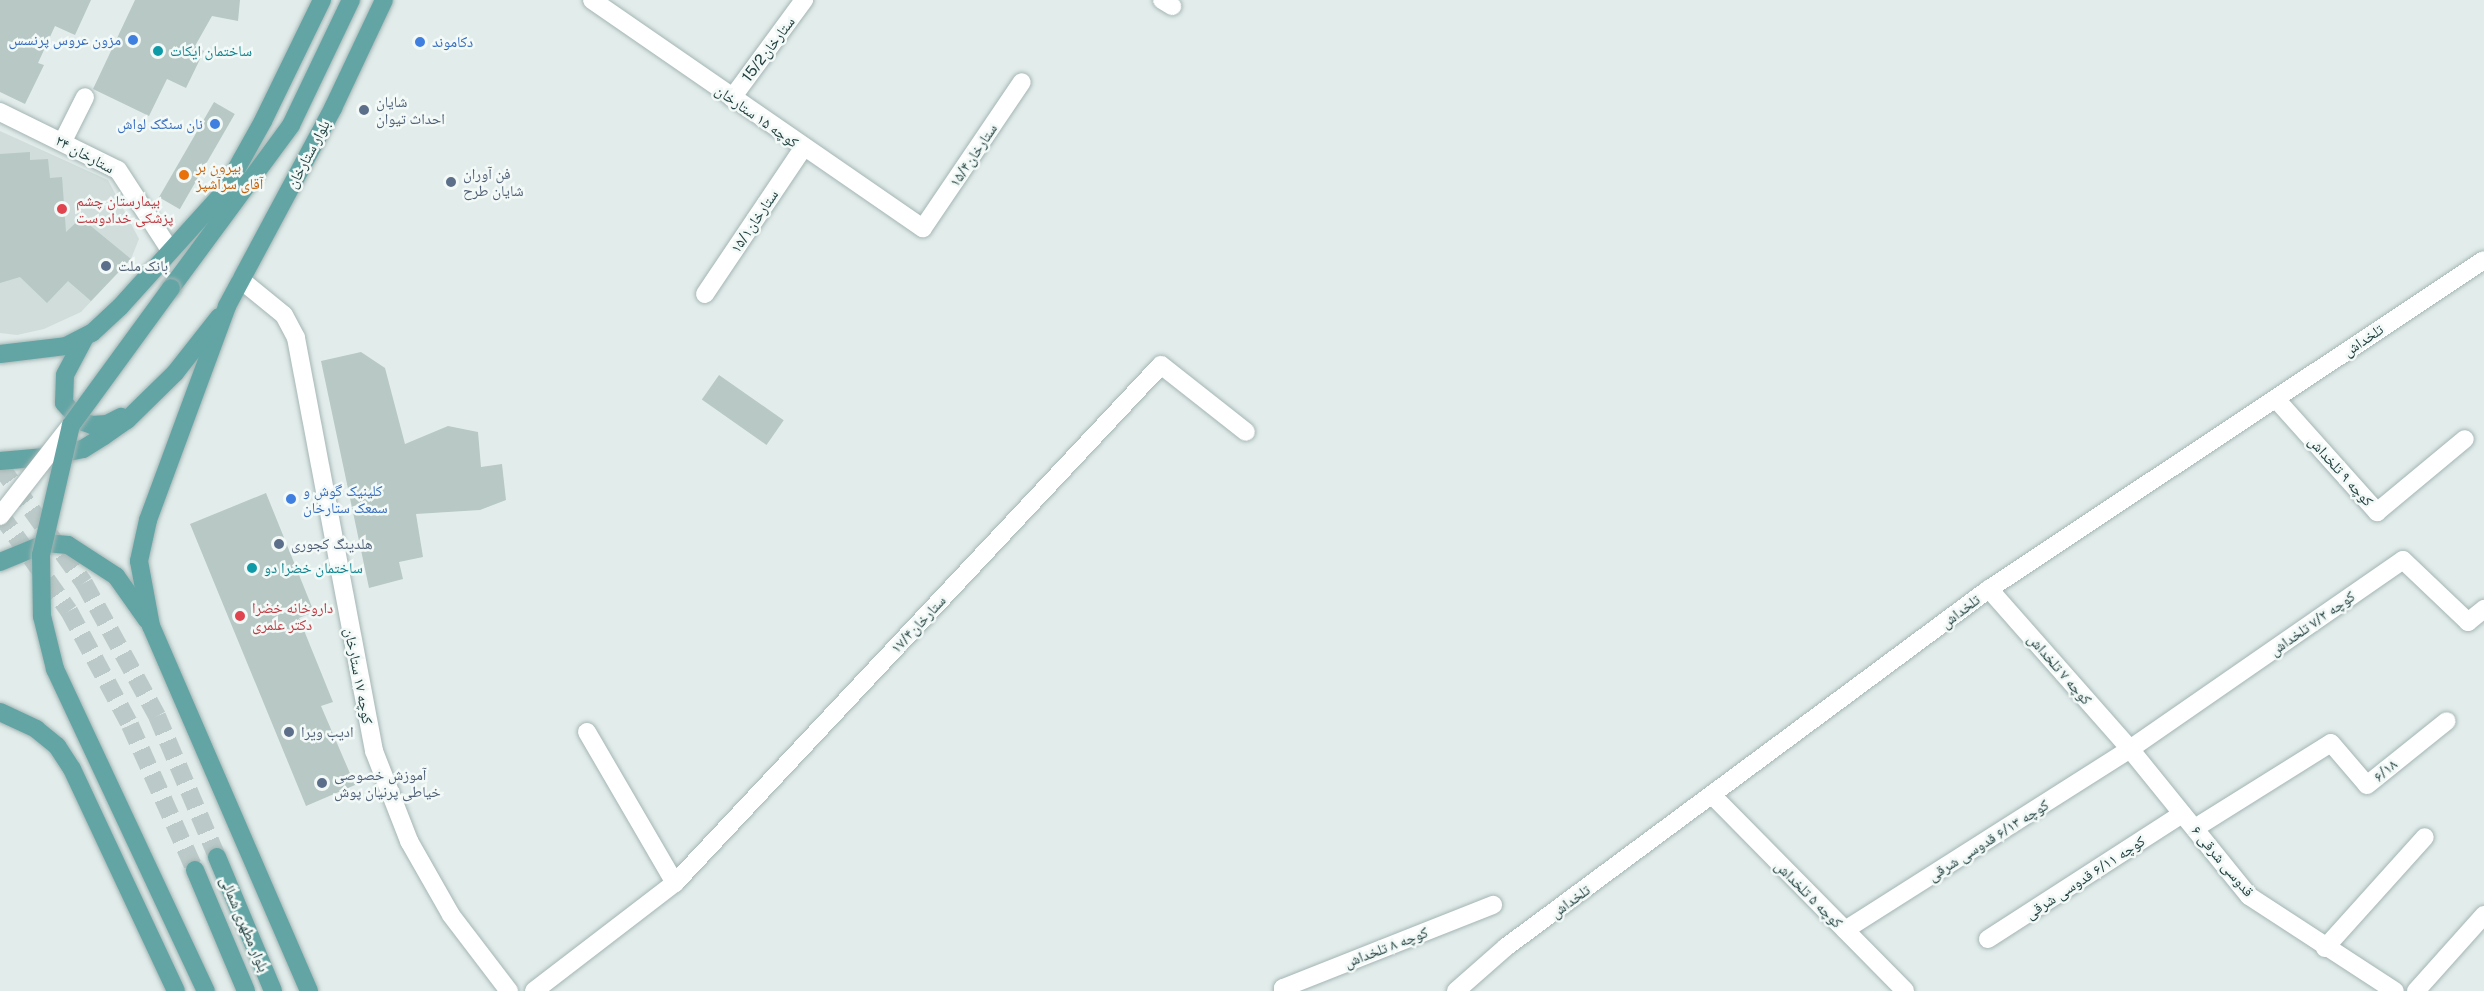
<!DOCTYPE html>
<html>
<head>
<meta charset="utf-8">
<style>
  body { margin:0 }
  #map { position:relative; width:2484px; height:991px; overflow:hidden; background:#e2edeb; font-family:"Public Sans","Noto Naskh Arabic",sans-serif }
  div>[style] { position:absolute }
  .built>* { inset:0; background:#d0ddda }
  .building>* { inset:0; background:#b7c8c5; transform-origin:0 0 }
  .major-tunnel>* { height:18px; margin-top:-9px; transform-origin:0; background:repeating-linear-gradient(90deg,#bbcac8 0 18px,transparent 0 27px) }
  .roads { filter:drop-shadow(0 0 2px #a4b5b4) drop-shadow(0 0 2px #a4b5b4) }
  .minor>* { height:18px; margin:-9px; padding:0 9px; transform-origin:9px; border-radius:9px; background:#fff }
  .major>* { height:18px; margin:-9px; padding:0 9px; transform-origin:9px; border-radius:9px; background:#63a5a5 }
  .bridges { filter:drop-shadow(0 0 2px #a4b5b4) drop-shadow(0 0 2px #a4b5b4) }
  .minor-bridge>* { height:18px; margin:-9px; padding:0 9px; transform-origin:9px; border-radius:9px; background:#fff }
  .major-bridge>* { height:18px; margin:-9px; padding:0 9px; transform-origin:9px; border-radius:9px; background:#63a5a5 }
  .dots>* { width:16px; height:16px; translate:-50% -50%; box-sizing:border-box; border:3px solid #f2f9f7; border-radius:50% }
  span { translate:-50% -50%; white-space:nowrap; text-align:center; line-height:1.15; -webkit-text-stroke:5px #f2f9f7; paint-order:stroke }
  .shop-label { font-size:15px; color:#366cbe }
  .right { translate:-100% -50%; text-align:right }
  .left { translate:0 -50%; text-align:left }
  .street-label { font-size:15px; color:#203f3e }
  .culture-label { font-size:15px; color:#0d838f }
  .service-label { font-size:15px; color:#4e5e75 }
  .food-label { font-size:15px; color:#c56008 }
  .health-label { font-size:15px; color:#be3a42 }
</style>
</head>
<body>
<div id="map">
  <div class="built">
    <i style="clip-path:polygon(0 131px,108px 180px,139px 239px,131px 259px,81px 312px,44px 329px,17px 335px,0 333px)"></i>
  </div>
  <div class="building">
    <i style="clip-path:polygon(0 0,91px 0,75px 35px,55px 26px,38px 63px,44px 65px,25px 104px,0 92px)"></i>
    <i style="clip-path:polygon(135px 0,240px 0,238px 21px,212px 16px,195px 46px,204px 51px,186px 88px,167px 79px,149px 116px,93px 89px)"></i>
    <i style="left:214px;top:102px;width:24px;height:110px;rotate:30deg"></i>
    <i style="clip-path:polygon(30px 152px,30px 160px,48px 159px,50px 178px,62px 177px,66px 232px,81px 218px,131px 259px,91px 301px,68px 281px,47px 303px,20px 277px,0 283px,0 154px)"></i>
    <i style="clip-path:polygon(361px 352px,385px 368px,405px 444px,448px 426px,478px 432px,481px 467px,502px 464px,506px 500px,480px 510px,416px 514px,423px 557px,399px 562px,403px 579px,369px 588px,321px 361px)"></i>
    <i style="left:719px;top:375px;width:79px;height:30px;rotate:35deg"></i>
    <i style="clip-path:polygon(266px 493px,314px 612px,299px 618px,333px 702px,321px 706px,355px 785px,306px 806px,190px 524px)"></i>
  </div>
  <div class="major-tunnel">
    <i style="left:0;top:466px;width:144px;rotate:54.3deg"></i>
    <i style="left:84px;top:583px;width:152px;rotate:61.2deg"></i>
    <i style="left:157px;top:716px;width:153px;rotate:66.9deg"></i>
    <i style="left:0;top:514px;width:119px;rotate:54.6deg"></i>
    <i style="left:69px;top:611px;width:129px;rotate:61.8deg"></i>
    <i style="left:130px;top:725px;width:159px;rotate:65.9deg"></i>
  </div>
  <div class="roads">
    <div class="minor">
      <i style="left:592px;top:0;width:402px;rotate:34.6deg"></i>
      <i style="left:923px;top:228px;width:176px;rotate:-55.9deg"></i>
      <i style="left:1162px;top:0;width:12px;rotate:31deg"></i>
      <i style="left:732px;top:98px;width:122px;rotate:-53.7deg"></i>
      <i style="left:0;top:112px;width:131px;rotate:26.2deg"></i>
      <i style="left:118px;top:170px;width:95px;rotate:57deg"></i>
      <i style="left:63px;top:141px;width:49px;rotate:-63.4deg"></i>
      <i style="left:241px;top:280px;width:55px;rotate:39.1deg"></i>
      <i style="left:284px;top:315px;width:26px;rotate:62deg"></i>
      <i style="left:296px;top:338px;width:420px;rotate:79.3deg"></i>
      <i style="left:374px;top:751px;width:97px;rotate:68.7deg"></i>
      <i style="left:409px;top:841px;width:85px;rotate:60.4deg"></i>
      <i style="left:451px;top:915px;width:96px;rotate:52.7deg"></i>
      <i style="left:705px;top:294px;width:176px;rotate:-56.1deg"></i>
      <i style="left:2276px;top:399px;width:152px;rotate:48.2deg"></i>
      <i style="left:2377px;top:512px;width:114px;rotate:-39.7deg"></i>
      <i style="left:1989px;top:589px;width:213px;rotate:48.6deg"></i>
      <i style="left:2130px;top:749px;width:189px;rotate:51deg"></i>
      <i style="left:2249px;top:896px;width:174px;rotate:33.1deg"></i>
      <i style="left:587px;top:732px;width:175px;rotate:59.8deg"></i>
      <i style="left:1714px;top:797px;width:272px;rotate:45.4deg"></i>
      <i style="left:2195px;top:828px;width:160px;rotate:-32deg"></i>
      <i style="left:2331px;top:743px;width:55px;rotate:49.4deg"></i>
      <i style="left:2367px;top:785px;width:102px;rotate:-38.7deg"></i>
      <i style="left:1845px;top:930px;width:338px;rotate:-32.4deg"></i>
      <i style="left:2130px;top:749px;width:332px;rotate:-34.7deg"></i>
      <i style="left:2403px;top:560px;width:90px;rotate:43.6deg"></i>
      <i style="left:2468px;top:622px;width:21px;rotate:-39deg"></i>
      <i style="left:1988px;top:939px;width:231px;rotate:-32.8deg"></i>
      <i style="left:2325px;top:948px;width:149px;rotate:-48deg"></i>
      <i style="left:534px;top:991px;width:178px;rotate:-37.5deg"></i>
      <i style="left:675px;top:883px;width:710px;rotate:-46.83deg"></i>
      <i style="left:1161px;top:365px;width:108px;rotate:38.2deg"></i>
      <i style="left:1283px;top:991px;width:3px;rotate:-90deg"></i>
      <i style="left:1283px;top:988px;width:226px;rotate:-21.6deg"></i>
      <i style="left:1456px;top:991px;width:67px;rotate:-41.3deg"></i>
      <i style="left:1506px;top:947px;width:601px;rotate:-36.55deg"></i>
      <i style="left:1989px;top:589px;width:594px;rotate:-33.61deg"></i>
      <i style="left:2416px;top:991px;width:102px;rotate:-48.2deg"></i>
    </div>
    <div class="major">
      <i style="left:171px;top:288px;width:202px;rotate:-53.6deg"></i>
      <i style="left:291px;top:125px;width:139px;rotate:-64.4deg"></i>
      <i style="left:85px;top:337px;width:43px;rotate:117.8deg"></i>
      <i style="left:65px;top:375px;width:28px;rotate:92deg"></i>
      <i style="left:64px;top:403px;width:24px;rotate:48deg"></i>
      <i style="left:80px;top:421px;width:13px;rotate:18deg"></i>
      <i style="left:92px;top:425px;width:15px;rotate:-4deg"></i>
      <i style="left:107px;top:424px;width:16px;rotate:-27deg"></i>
      <i style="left:0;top:354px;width:66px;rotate:-6.9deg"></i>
      <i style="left:66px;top:346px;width:29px;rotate:-27deg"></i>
      <i style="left:92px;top:333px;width:38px;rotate:-43deg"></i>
      <i style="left:120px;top:307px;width:154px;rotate:-47.9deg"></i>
      <i style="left:223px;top:193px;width:82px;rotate:-60.9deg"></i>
      <i style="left:263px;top:121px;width:135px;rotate:-64deg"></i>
      <i style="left:0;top:461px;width:45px;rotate:-5.1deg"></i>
      <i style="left:45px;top:457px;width:39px;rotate:-12deg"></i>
      <i style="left:83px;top:449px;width:25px;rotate:-32deg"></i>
      <i style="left:104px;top:436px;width:28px;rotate:-35deg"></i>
      <i style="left:127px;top:420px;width:67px;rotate:-44.4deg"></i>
      <i style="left:175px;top:373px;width:71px;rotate:-51.8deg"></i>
      <i style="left:0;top:562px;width:50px;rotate:-22.4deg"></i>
      <i style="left:46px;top:543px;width:22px;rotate:5deg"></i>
      <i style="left:68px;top:545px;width:57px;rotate:32.9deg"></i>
      <i style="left:116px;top:576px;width:54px;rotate:54.8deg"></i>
      <i style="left:0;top:712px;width:40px;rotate:25deg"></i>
      <i style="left:36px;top:729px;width:27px;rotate:39deg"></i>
      <i style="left:57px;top:746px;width:27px;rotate:57deg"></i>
      <i style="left:72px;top:769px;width:245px;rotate:64.9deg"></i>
      <i style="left:217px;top:857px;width:145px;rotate:67.3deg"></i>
      <i style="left:195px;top:870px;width:131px;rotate:67.1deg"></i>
      <i style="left:309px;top:991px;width:398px;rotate:-113.4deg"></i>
      <i style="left:151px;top:626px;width:66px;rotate:-100.5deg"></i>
      <i style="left:139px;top:561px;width:42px;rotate:-77.6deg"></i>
      <i style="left:148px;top:520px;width:228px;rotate:-69.7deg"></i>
      <i style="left:227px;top:306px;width:225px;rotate:-61.8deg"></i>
      <i style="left:333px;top:108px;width:119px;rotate:-64.7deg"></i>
    </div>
  </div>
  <div class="bridges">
    <div class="minor-bridge">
      <i style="left:0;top:516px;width:115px;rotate:-52deg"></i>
    </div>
    <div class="major-bridge">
      <i style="left:171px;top:288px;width:170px;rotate:126.1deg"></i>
      <i style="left:71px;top:425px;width:133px;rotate:103deg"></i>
      <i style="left:41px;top:555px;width:61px;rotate:89.1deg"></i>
      <i style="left:42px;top:616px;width:55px;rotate:76.2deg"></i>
      <i style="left:55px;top:669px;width:356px;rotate:64.9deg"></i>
    </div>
  </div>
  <div class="dots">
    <i style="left:133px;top:40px;background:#3f7fe0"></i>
    <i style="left:420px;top:42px;background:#3f7fe0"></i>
    <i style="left:158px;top:51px;background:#0f9aa8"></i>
    <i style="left:364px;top:110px;background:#5c6f8a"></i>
    <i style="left:215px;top:124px;background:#3f7fe0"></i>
    <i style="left:184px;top:175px;background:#e8710a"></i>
    <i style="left:451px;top:182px;background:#5c6f8a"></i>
    <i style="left:62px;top:209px;background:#e0444e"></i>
    <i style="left:106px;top:266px;background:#5c6f8a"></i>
    <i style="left:291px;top:499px;background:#3f7fe0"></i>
    <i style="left:279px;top:544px;background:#5c6f8a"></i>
    <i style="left:252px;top:568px;background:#0f9aa8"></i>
    <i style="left:240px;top:616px;background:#e0444e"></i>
    <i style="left:289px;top:732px;background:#5c6f8a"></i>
    <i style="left:322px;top:783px;background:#5c6f8a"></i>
  </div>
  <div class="shop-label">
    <span class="right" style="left:121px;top:40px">مزون عروس پرنسس</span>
    <span class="left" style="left:432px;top:42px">دکاموند</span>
    <span class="right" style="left:203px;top:124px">نان سنگک لواش</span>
    <span class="left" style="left:303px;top:499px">کلینیک گوش و<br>سمعک ستارخان</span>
  </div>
  <div class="street-label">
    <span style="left:768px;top:49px;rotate:-53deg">ستارخان15/2</span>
    <span style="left:757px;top:116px;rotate:35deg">کوچه ۱۵ ستارخان</span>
    <span style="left:85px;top:154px;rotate:28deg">۲۴ ستارخان</span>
    <span style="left:308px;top:154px;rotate:-62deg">بلوار ستارخان</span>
    <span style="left:973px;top:155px;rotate:-56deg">ستارخان۱۵/۴</span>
    <span style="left:754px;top:221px;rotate:-56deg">ستارخان۱۵/۱</span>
    <span style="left:2363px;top:340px;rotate:-34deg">تلخداش</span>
    <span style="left:2341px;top:471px;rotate:48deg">کوچه ۹ تلخداش</span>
    <span style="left:1960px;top:611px;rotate:-37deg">تلخداش</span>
    <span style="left:2312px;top:623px;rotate:-35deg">کوچه ۷/۲ تلخداش</span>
    <span style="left:918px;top:624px;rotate:-47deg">ستارخان۱۷/۴</span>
    <span style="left:2060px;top:669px;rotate:49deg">کوچه ۷ تلخداش</span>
    <span style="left:359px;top:676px;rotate:79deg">کوچه ۱۷ ستارخان</span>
    <span style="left:2385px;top:770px;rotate:-39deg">۶/۱۸</span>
    <span style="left:1988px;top:840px;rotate:-32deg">کوچه ۶/۱۳ قدوسی شرقی</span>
    <span style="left:2223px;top:861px;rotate:50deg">قدوسی شرقی ۶</span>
    <span style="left:2085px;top:877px;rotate:-33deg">کوچه ۶/۱۱ قدوسی شرقی</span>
    <span style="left:1809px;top:894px;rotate:45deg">کوچه ۵ تلخداش</span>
    <span style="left:1570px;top:901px;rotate:-36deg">تلخداش</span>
    <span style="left:245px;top:924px;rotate:67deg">بلوار مطهرى شمالى</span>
    <span style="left:1386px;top:947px;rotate:-21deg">کوچه ۸ تلخداش</span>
  </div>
  <div class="culture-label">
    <span class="left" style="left:170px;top:51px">ساختمان ایکات</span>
    <span class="left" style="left:264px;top:568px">ساختمان خضرا دو</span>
  </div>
  <div class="service-label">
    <span class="left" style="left:376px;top:110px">شایان<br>احداث تیوان</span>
    <span class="left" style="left:463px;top:182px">فن آوران<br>شایان طرح</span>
    <span class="left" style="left:118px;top:266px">بانک ملت</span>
    <span class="left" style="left:291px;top:544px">هلدینگ کجوری</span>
    <span class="left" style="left:301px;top:732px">ادیب ویرا</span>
    <span class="left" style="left:334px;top:783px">آموزش خصوصی<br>خیاطی پرنیان پوش</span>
  </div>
  <div class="food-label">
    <span class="left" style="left:196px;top:175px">بیرون بر<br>آقای سرآشپز</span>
  </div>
  <div class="health-label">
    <span class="left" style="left:76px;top:209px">بیمارستان چشم<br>پزشکی خدادوست</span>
    <span class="left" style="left:252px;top:616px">داروخانه خضرا<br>دکتر علمری</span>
  </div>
</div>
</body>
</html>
